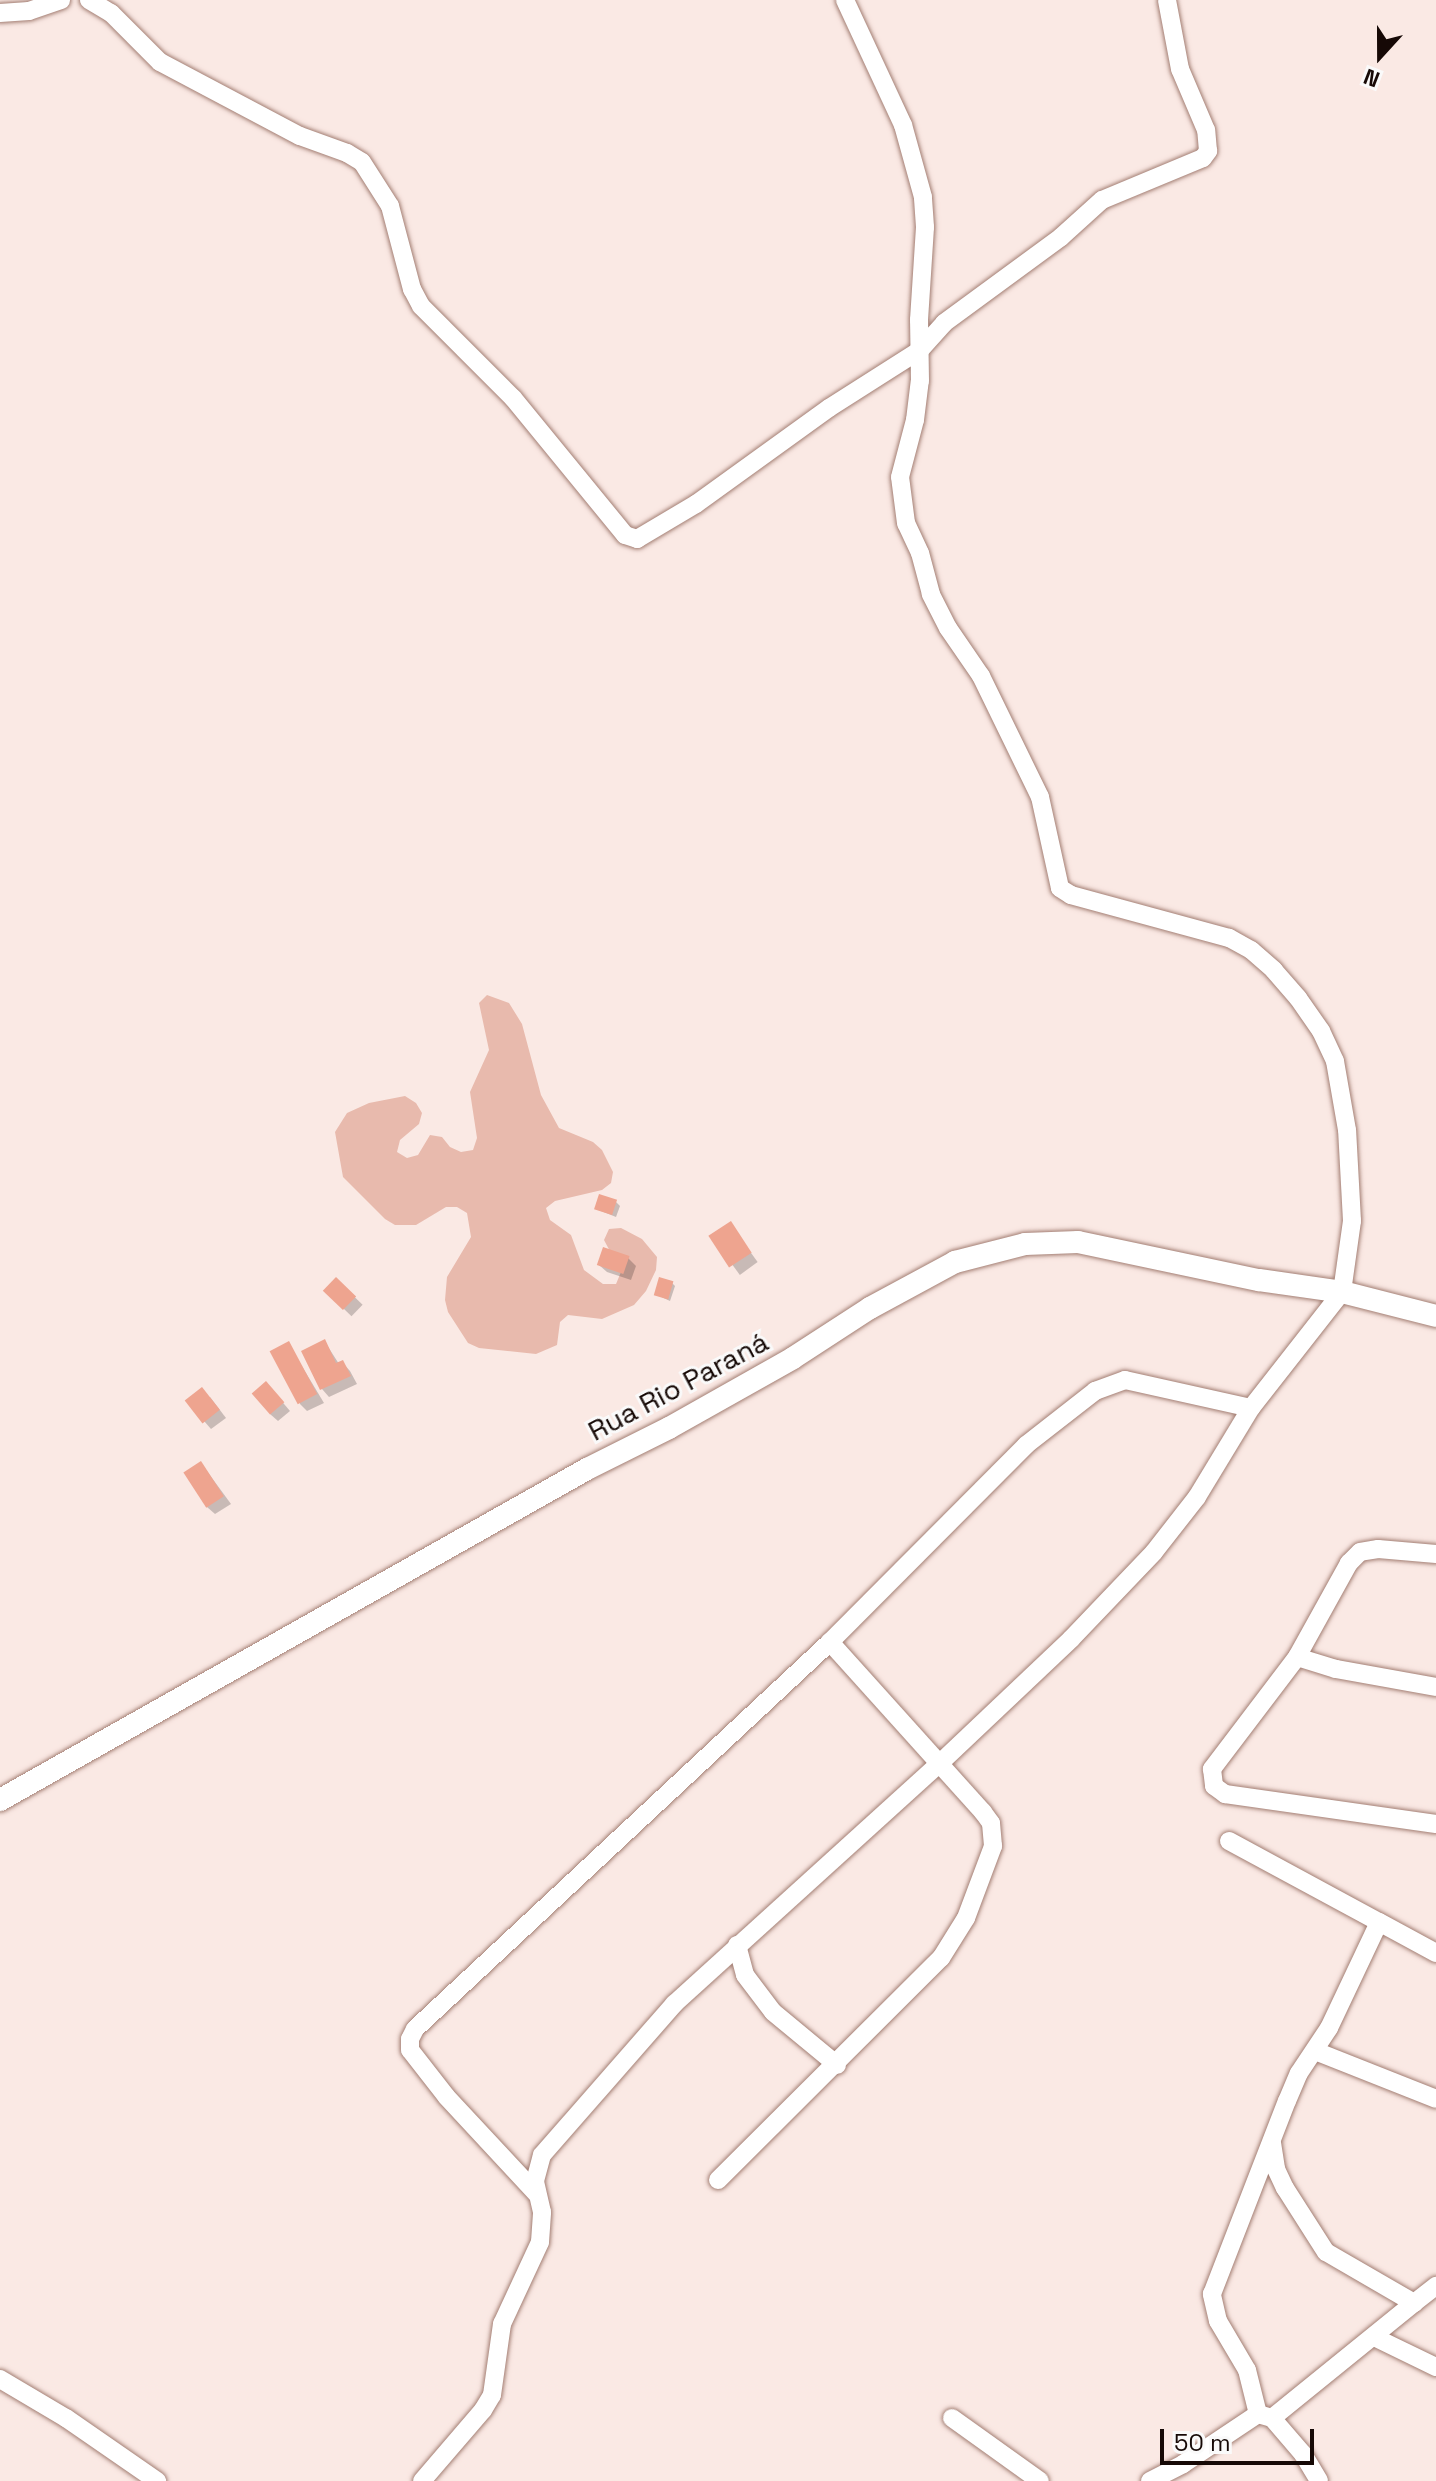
<!DOCTYPE html>
<html>
<head>
<meta charset="utf-8">
<style>
  body { margin:0 }
  #map { position:relative; width:1436px; height:2481px; overflow:hidden; background:#fae9e4; font-family:"Space Grotesk",sans-serif }
  div>[style] { position:absolute }
  .green>* { inset:0; background:#e8baad }
  .shadow>* { inset:0; background:#0003; transform-origin:0 0 }
  .building>* { inset:0; background:#eea48f; transform-origin:0 0 }
  .roads { filter:drop-shadow(0 0 2px #a37e73) drop-shadow(0 0 2px #a37e73) }
  .minor>* { height:18px; margin:-9px; padding:0 9px; transform-origin:9px; border-radius:9px; background:#fff }
  .tertiary>* { height:22px; margin:-11px; padding:0 11px; transform-origin:11px; border-radius:11px; background:#fff }
  span { translate:-50% -50%; white-space:nowrap; text-align:center; line-height:1.15; -webkit-text-stroke:6px #fafafa; paint-order:stroke }
  .street-label { font-size:28px; color:#160906 }
  .north { position:absolute; left:1340px; top:16px; width:80px; height:80px; -webkit-text-stroke:6px #fafafa; paint-order:stroke; rotate:201deg; font-size:22px; font-weight:700; line-height:32px; text-align:center; color:#160906 }
  .north::after { content:''; display:block; margin:auto; width:28px; height:36px; background:#160906; clip-path:polygon(50% 0,100% 100%,50% 72%,0 100%) }
  .scale { position:absolute; left:1160px; top:2429px; width:154px; height:36px; box-sizing:border-box; border:4px solid #160906; border-top:0; padding-left:10px; font-size:24px; line-height:28px; white-space:nowrap; color:#160906; -webkit-text-stroke:6px #fafafa; paint-order:stroke }
</style>
</head>
<body>
<div id="map">
  <div class="green">
    <i style="clip-path:polygon(487px 995px,509px 1003px,522px 1024px,541px 1095px,559px 1128px,593px 1142px,602px 1150px,613px 1172px,611px 1183px,602px 1190px,555px 1201px,546px 1208px,550px 1220px,571px 1235px,584px 1270px,603px 1284px,616px 1284px,621px 1272px,604px 1240px,609px 1229px,621px 1228px,642px 1239px,657px 1257px,656px 1270px,646px 1291px,634px 1305px,602px 1319px,568px 1315px,560px 1322px,557px 1345px,536px 1354px,479px 1348px,468px 1343px,448px 1312px,445px 1300px,447px 1277px,471px 1237px,467px 1213px,457px 1207px,446px 1207px,416px 1225px,395px 1225px,385px 1219px,343px 1177px,335px 1132px,347px 1113px,369px 1103px,405px 1096px,416px 1103px,422px 1113px,419px 1124px,400px 1140px,397px 1152px,407px 1158px,418px 1155px,430px 1135px,442px 1137px,450px 1147px,461px 1152px,473px 1150px,477px 1138px,470px 1092px,489px 1050px,479px 1003px)"></i>
  </div>
  <div class="shadow">
    <i style="clip-path:polygon(616px 1202px,620px 1206px,616px 1217px,596px 1209px)"></i>
    <i style="left:730px;top:1224px;width:47px;height:22px;rotate:54deg"></i>
    <i style="clip-path:polygon(628px 1258px,636px 1266px,631px 1280px,607px 1272px,599px 1265px)"></i>
    <i style="left:336px;top:1279px;width:37px;height:16px;rotate:44deg"></i>
    <i style="clip-path:polygon(672px 1283px,675px 1286px,670px 1301px,655px 1294px)"></i>
    <i style="clip-path:polygon(325px 1342px,339px 1364px,343px 1363px,350px 1371px,357px 1384px,329px 1397px,322px 1389px)"></i>
    <i style="clip-path:polygon(288px 1343px,324px 1403px,307px 1411px,300px 1404px)"></i>
    <i style="clip-path:polygon(273px 1391px,290px 1411px,278px 1421px,270px 1414px)"></i>
    <i style="clip-path:polygon(210px 1397px,226px 1418px,211px 1429px,204px 1421px)"></i>
    <i style="clip-path:polygon(201px 1463px,231px 1504px,215px 1514px,207px 1507px)"></i>
  </div>
  <div class="building">
    <i style="left:599px;top:1194px;width:19px;height:16px;rotate:18deg"></i>
    <i style="left:731px;top:1221px;width:38px;height:27px;rotate:57deg"></i>
    <i style="left:603px;top:1247px;width:28px;height:19px;rotate:19deg"></i>
    <i style="left:336px;top:1277px;width:28px;height:19px;rotate:44deg"></i>
    <i style="left:659px;top:1277px;width:15px;height:19px;rotate:16deg"></i>
    <i style="clip-path:polygon(325px 1339px,336px 1363px,343px 1360px,351px 1376px,320px 1390px,301px 1351px)"></i>
    <i style="left:289px;top:1341px;width:60px;height:22px;rotate:62deg"></i>
    <i style="left:266px;top:1381px;width:28px;height:19px;rotate:49deg"></i>
    <i style="left:202px;top:1387px;width:29px;height:22px;rotate:52deg"></i>
    <i style="left:201px;top:1461px;width:42px;height:21px;rotate:57deg"></i>
  </div>
  <div class="roads">
    <div class="minor">
      <i style="left:89px;top:0;width:26px;rotate:31deg"></i>
      <i style="left:111px;top:13px;width:69px;rotate:45deg"></i>
      <i style="left:160px;top:62px;width:158px;rotate:27.9deg"></i>
      <i style="left:300px;top:136px;width:50px;rotate:19.9deg"></i>
      <i style="left:347px;top:153px;width:17px;rotate:31deg"></i>
      <i style="left:362px;top:162px;width:52px;rotate:57.5deg"></i>
      <i style="left:390px;top:206px;width:86px;rotate:75.2deg"></i>
      <i style="left:412px;top:289px;width:19px;rotate:62deg"></i>
      <i style="left:421px;top:306px;width:130px;rotate:45deg"></i>
      <i style="left:513px;top:398px;width:177px;rotate:50.7deg"></i>
      <i style="left:625px;top:535px;width:13px;rotate:18deg"></i>
      <i style="left:637px;top:539px;width:69px;rotate:-30.7deg"></i>
      <i style="left:696px;top:504px;width:164px;rotate:-35.8deg"></i>
      <i style="left:829px;top:408px;width:108px;rotate:-32.5deg"></i>
      <i style="left:920px;top:350px;width:36px;rotate:-48deg"></i>
      <i style="left:944px;top:323px;width:145px;rotate:-36.3deg"></i>
      <i style="left:1061px;top:237px;width:55px;rotate:-42.1deg"></i>
      <i style="left:1102px;top:200px;width:109px;rotate:-22.6deg"></i>
      <i style="left:1203px;top:158px;width:9px;rotate:-54deg"></i>
      <i style="left:1208px;top:151px;width:21px;rotate:-95deg"></i>
      <i style="left:1206px;top:130px;width:66px;rotate:-113.1deg"></i>
      <i style="left:1180px;top:69px;width:70px;rotate:-100.7deg"></i>
      <i style="left:0;top:13px;width:29px;rotate:-4deg"></i>
      <i style="left:29px;top:11px;width:34px;rotate:-19deg"></i>
      <i style="left:1436px;top:1554px;width:58px;rotate:-175.1deg"></i>
      <i style="left:1378px;top:1549px;width:18px;rotate:171deg"></i>
      <i style="left:1360px;top:1552px;width:16px;rotate:135deg"></i>
      <i style="left:1349px;top:1563px;width:107px;rotate:119deg"></i>
      <i style="left:1297px;top:1657px;width:141px;rotate:127.2deg"></i>
      <i style="left:1212px;top:1769px;width:17px;rotate:83deg"></i>
      <i style="left:1214px;top:1786px;width:14px;rotate:36deg"></i>
      <i style="left:1225px;top:1794px;width:213px;rotate:8.1deg"></i>
      <i style="left:1297px;top:1657px;width:41px;rotate:17.1deg"></i>
      <i style="left:1336px;top:1669px;width:102px;rotate:10.2deg"></i>
      <i style="left:1229px;top:1841px;width:170px;rotate:28.4deg"></i>
      <i style="left:737px;top:1945px;width:31px;rotate:75deg"></i>
      <i style="left:745px;top:1975px;width:46px;rotate:52.9deg"></i>
      <i style="left:773px;top:2012px;width:83px;rotate:39.6deg"></i>
      <i style="left:1315px;top:2051px;width:130px;rotate:21.6deg"></i>
      <i style="left:1272px;top:2143px;width:26px;rotate:81deg"></i>
      <i style="left:1276px;top:2169px;width:21px;rotate:65deg"></i>
      <i style="left:1285px;top:2188px;width:76px;rotate:57.4deg"></i>
      <i style="left:1326px;top:2252px;width:102px;rotate:30.1deg"></i>
      <i style="left:1414px;top:2303px;width:28px;rotate:-38deg"></i>
      <i style="left:718px;top:2180px;width:315px;rotate:-44.9deg"></i>
      <i style="left:941px;top:1958px;width:47px;rotate:-58deg"></i>
      <i style="left:966px;top:1918px;width:77px;rotate:-69.4deg"></i>
      <i style="left:993px;top:1846px;width:23px;rotate:-95deg"></i>
      <i style="left:991px;top:1823px;width:14px;rotate:-126deg"></i>
      <i style="left:983px;top:1812px;width:229px;rotate:-132deg"></i>
      <i style="left:536px;top:2193px;width:132px;rotate:-132.9deg"></i>
      <i style="left:446px;top:2096px;width:58px;rotate:-128deg"></i>
      <i style="left:410px;top:2050px;width:11px;rotate:-90deg"></i>
      <i style="left:410px;top:2039px;width:11px;rotate:-63deg"></i>
      <i style="left:415px;top:2029px;width:567px;rotate:-43deg"></i>
      <i style="left:830px;top:1642px;width:278px;rotate:-45.1deg"></i>
      <i style="left:1026px;top:1445px;width:88px;rotate:-38deg"></i>
      <i style="left:1095px;top:1391px;width:32px;rotate:-20deg"></i>
      <i style="left:1125px;top:1380px;width:129px;rotate:12.5deg"></i>
      <i style="left:1374px;top:2337px;width:69px;rotate:25.8deg"></i>
      <i style="left:0;top:2379px;width:77px;rotate:30.6deg"></i>
      <i style="left:66px;top:2418px;width:111px;rotate:34.7deg"></i>
      <i style="left:1258px;top:2414px;width:15px;rotate:16deg"></i>
      <i style="left:1272px;top:2418px;width:183px;rotate:-39deg"></i>
      <i style="left:952px;top:2418px;width:108px;rotate:35.6deg"></i>
      <i style="left:1272px;top:2418px;width:48px;rotate:49.3deg"></i>
      <i style="left:1303px;top:2454px;width:31px;rotate:59deg"></i>
      <i style="left:422px;top:2481px;width:94px;rotate:-49.3deg"></i>
      <i style="left:483px;top:2410px;width:17px;rotate:-59deg"></i>
      <i style="left:492px;top:2395px;width:72px;rotate:-82deg"></i>
      <i style="left:502px;top:2324px;width:90px;rotate:-65.1deg"></i>
      <i style="left:540px;top:2242px;width:30px;rotate:-86deg"></i>
      <i style="left:542px;top:2212px;width:32px;rotate:-103deg"></i>
      <i style="left:535px;top:2181px;width:27px;rotate:-75deg"></i>
      <i style="left:542px;top:2155px;width:201px;rotate:-48.8deg"></i>
      <i style="left:674px;top:2004px;width:359px;rotate:-42.2deg"></i>
      <i style="left:940px;top:1763px;width:180px;rotate:-43.4deg"></i>
      <i style="left:1071px;top:1639px;width:120px;rotate:-46.3deg"></i>
      <i style="left:1154px;top:1552px;width:70px;rotate:-52deg"></i>
      <i style="left:1197px;top:1497px;width:104px;rotate:-58.8deg"></i>
      <i style="left:1251px;top:1408px;width:147px;rotate:-51.9deg"></i>
      <i style="left:1342px;top:1292px;width:72px;rotate:-82deg"></i>
      <i style="left:1352px;top:1221px;width:91px;rotate:-93.1deg"></i>
      <i style="left:1347px;top:1130px;width:70px;rotate:-99.9deg"></i>
      <i style="left:1335px;top:1061px;width:33px;rotate:-115deg"></i>
      <i style="left:1321px;top:1031px;width:40px;rotate:-124.9deg"></i>
      <i style="left:1298px;top:998px;width:37px;rotate:-131deg"></i>
      <i style="left:1274px;top:970px;width:30px;rotate:-139deg"></i>
      <i style="left:1251px;top:950px;width:25px;rotate:-151deg"></i>
      <i style="left:1229px;top:938px;width:164px;rotate:-164.8deg"></i>
      <i style="left:1071px;top:895px;width:13px;rotate:-148deg"></i>
      <i style="left:1060px;top:888px;width:93px;rotate:-102.4deg"></i>
      <i style="left:1040px;top:797px;width:135px;rotate:-116deg"></i>
      <i style="left:981px;top:676px;width:58px;rotate:-124.5deg"></i>
      <i style="left:948px;top:628px;width:38px;rotate:-117deg"></i>
      <i style="left:931px;top:594px;width:42px;rotate:-105deg"></i>
      <i style="left:920px;top:553px;width:33px;rotate:-115deg"></i>
      <i style="left:906px;top:523px;width:46px;rotate:-97.4deg"></i>
      <i style="left:900px;top:477px;width:59px;rotate:-75.3deg"></i>
      <i style="left:915px;top:420px;width:39px;rotate:-83deg"></i>
      <i style="left:920px;top:381px;width:61px;rotate:-90.9deg"></i>
      <i style="left:919px;top:320px;width:93px;rotate:-86.3deg"></i>
      <i style="left:925px;top:227px;width:30px;rotate:-94deg"></i>
      <i style="left:923px;top:197px;width:75px;rotate:-105.5deg"></i>
      <i style="left:903px;top:125px;width:138px;rotate:-114.9deg"></i>
      <i style="left:1150px;top:2481px;width:37px;rotate:-27deg"></i>
      <i style="left:1183px;top:2464px;width:90px;rotate:-33.7deg"></i>
      <i style="left:1258px;top:2414px;width:45px;rotate:-104deg"></i>
      <i style="left:1247px;top:2370px;width:57px;rotate:-120.6deg"></i>
      <i style="left:1218px;top:2321px;width:28px;rotate:-103deg"></i>
      <i style="left:1212px;top:2294px;width:207px;rotate:-68.8deg"></i>
      <i style="left:1287px;top:2101px;width:30px;rotate:-67deg"></i>
      <i style="left:1299px;top:2073px;width:54px;rotate:-56.3deg"></i>
      <i style="left:1329px;top:2028px;width:117px;rotate:-64.7deg"></i>
      <i style="left:1379px;top:1922px;width:65px;rotate:28.5deg"></i>
    </div>
    <div class="tertiary">
      <i style="left:0;top:1800px;width:674px;rotate:-29.42deg"></i>
      <i style="left:587px;top:1469px;width:92px;rotate:-26.6deg"></i>
      <i style="left:669px;top:1428px;width:142px;rotate:-29.4deg"></i>
      <i style="left:793px;top:1358px;width:92px;rotate:-33deg"></i>
      <i style="left:870px;top:1308px;width:97px;rotate:-28.4deg"></i>
      <i style="left:955px;top:1262px;width:72px;rotate:-14.4deg"></i>
      <i style="left:1025px;top:1244px;width:53px;rotate:-2.2deg"></i>
      <i style="left:1078px;top:1242px;width:185px;rotate:11.9deg"></i>
      <i style="left:1259px;top:1280px;width:84px;rotate:8.2deg"></i>
      <i style="left:1342px;top:1292px;width:97px;rotate:14.3deg"></i>
    </div>
  </div>
  <div class="street-label">
    <span style="left:678px;top:1386px;rotate:-28deg">Rua Rio Paraná</span>
  </div>
  <div class="north">N</div>
  <div class="scale">50 m</div>
</div>
</body>
</html>
